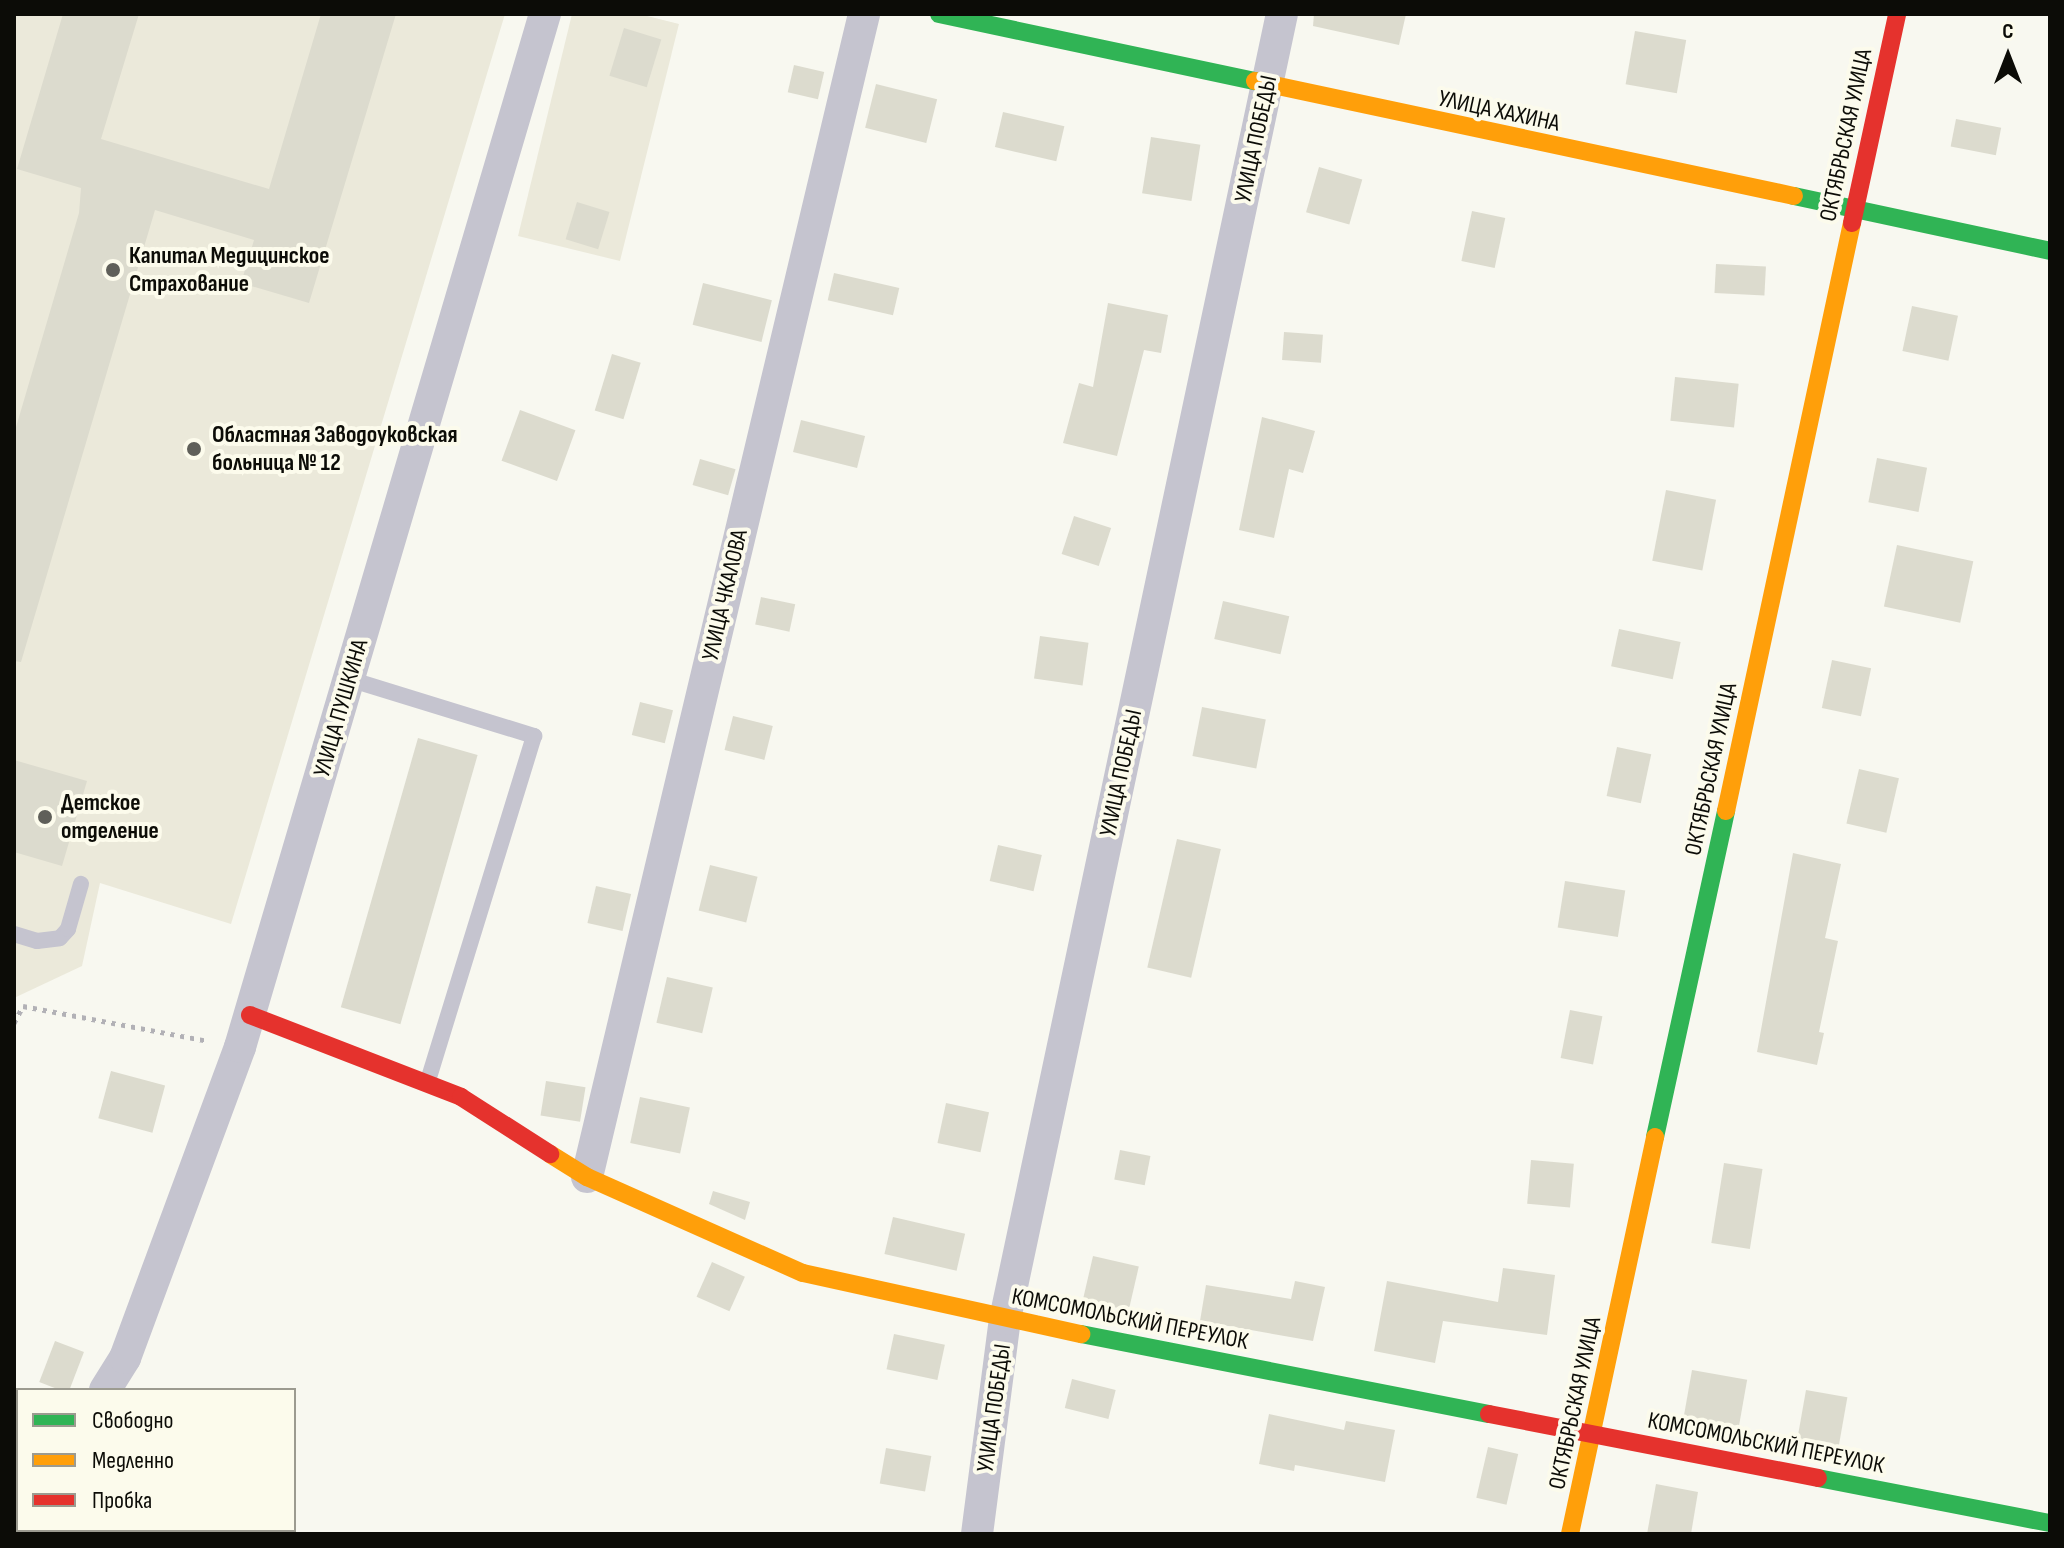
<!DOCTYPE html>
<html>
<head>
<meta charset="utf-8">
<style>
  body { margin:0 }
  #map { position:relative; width:2064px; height:1548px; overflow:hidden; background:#f8f8f0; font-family:"Sofia Sans Condensed",sans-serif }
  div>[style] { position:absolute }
  .built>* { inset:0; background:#ebe9da }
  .building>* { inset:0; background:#dcdbce; transform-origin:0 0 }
  .path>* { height:5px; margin-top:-2.5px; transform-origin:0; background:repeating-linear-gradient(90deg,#b2b1b6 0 4px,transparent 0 10px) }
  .lane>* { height:16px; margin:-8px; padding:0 8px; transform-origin:8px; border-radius:8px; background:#c5c4cf }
  .street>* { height:32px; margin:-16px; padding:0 16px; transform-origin:16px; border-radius:16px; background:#c5c4cf }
  .fast>* { height:18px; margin:-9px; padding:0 9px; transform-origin:9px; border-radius:9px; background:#30b455 }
  .slow>* { height:18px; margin:-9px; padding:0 9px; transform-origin:9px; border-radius:9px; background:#ff9f0a }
  .jam>* { height:18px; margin:-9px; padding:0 9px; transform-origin:9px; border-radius:9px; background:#e5322d }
  .dots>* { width:22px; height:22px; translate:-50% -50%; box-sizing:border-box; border:4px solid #fcfbec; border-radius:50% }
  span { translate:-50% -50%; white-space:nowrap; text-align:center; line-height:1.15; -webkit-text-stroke:8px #fcfbec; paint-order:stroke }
  .street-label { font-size:24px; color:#0c0c07 }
  .poi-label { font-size:24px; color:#0c0c07; font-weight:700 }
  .left { translate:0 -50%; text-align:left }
  .frame { position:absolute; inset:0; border:16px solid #0c0c07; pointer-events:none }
  .legend { position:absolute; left:16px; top:1388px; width:280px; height:144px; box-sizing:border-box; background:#fcfbec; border:2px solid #9c9b90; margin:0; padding:10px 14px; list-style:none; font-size:24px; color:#0c0c07 }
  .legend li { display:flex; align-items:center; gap:16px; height:40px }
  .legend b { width:40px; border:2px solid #9c9b90 }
  .north { position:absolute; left:1968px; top:16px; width:80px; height:80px; -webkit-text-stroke:6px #fcfbec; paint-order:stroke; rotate:0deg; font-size:22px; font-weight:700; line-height:32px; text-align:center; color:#0c0c07 }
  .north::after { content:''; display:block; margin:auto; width:28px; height:36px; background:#0c0c07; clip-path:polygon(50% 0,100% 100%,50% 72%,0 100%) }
</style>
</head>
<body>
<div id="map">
  <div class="built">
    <i style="clip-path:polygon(14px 14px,505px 14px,231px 924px,100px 883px,82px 966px,14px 998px)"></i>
    <i style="clip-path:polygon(572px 14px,639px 14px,679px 24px,620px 261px,518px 236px)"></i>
  </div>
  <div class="building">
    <i style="clip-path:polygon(63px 14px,139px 14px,101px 139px,269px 189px,321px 14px,396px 14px,309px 303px,241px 283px,254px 240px,155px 210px,21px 662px,14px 661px,14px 434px,79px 213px,81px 188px,17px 169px)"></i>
    <i style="clip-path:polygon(1314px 14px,1406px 14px,1399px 45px,1313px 26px)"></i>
    <i style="left:624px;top:28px;width:39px;height:50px;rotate:17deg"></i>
    <i style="left:1635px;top:31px;width:52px;height:54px;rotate:10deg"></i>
    <i style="left:794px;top:65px;width:31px;height:28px;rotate:13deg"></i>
    <i style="left:876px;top:84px;width:63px;height:45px;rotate:14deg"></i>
    <i style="left:1003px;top:112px;width:63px;height:36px;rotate:13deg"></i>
    <i style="left:1956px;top:119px;width:46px;height:28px;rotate:11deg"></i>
    <i style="left:1151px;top:137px;width:50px;height:57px;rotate:9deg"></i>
    <i style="left:1319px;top:167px;width:45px;height:47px;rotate:16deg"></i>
    <i style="left:577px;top:202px;width:34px;height:39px;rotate:17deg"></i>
    <i style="left:1472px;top:211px;width:34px;height:51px;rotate:12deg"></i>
    <i style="left:1716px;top:264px;width:50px;height:29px;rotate:3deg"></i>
    <i style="left:834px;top:273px;width:67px;height:28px;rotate:13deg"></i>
    <i style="left:703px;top:283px;width:71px;height:43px;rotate:14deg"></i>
    <i style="clip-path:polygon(1108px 303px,1168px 315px,1161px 353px,1144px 350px,1117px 456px,1063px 443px,1079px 383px,1093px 387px)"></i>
    <i style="left:1912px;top:306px;width:47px;height:46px;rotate:12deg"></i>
    <i style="left:1284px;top:332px;width:39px;height:28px;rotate:4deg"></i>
    <i style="left:612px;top:354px;width:30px;height:59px;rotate:17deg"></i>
    <i style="left:1675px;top:377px;width:64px;height:44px;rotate:6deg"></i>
    <i style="left:520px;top:410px;width:59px;height:54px;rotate:20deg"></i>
    <i style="clip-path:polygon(1262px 417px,1315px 431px,1303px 473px,1289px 469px,1274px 538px,1239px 530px)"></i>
    <i style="left:801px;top:420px;width:66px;height:33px;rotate:14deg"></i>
    <i style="left:1877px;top:458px;width:51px;height:45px;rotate:11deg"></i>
    <i style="left:700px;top:459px;width:37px;height:27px;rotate:16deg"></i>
    <i style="left:1666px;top:490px;width:51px;height:72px;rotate:11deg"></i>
    <i style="left:1074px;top:516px;width:39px;height:40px;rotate:18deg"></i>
    <i style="left:1897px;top:545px;width:78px;height:63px;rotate:12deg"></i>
    <i style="left:761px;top:597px;width:35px;height:28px;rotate:12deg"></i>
    <i style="left:1223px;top:601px;width:68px;height:39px;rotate:13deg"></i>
    <i style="left:1619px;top:629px;width:63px;height:38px;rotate:12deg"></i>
    <i style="left:1040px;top:636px;width:49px;height:43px;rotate:8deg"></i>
    <i style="left:1832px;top:660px;width:40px;height:49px;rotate:12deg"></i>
    <i style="left:640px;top:702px;width:34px;height:34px;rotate:14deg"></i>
    <i style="left:1202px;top:707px;width:65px;height:50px;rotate:11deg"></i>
    <i style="left:733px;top:716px;width:41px;height:35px;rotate:14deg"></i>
    <i style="left:418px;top:738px;width:62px;height:280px;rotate:16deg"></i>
    <i style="left:1617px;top:747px;width:35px;height:50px;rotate:12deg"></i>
    <i style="clip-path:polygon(14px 760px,87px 781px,62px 866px,14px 852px)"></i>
    <i style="left:1859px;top:769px;width:41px;height:56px;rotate:13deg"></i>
    <i style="left:1177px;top:839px;width:45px;height:132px;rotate:13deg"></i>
    <i style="left:998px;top:845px;width:45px;height:37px;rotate:13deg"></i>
    <i style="clip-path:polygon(1793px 853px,1841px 864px,1825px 938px,1838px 941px,1819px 1032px,1824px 1033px,1817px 1065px,1757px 1052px)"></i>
    <i style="left:710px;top:865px;width:49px;height:47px;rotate:14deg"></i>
    <i style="left:1565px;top:881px;width:61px;height:47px;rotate:9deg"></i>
    <i style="left:596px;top:886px;width:36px;height:38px;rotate:13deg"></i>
    <i style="left:667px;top:977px;width:47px;height:47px;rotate:13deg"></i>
    <i style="left:1570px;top:1010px;width:33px;height:49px;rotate:11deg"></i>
    <i style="left:111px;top:1071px;width:56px;height:49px;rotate:15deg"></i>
    <i style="left:546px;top:1081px;width:40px;height:35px;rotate:9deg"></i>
    <i style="left:640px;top:1097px;width:51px;height:47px;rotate:12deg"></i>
    <i style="left:946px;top:1103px;width:44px;height:41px;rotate:12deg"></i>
    <i style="left:1120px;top:1150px;width:31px;height:30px;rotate:11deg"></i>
    <i style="left:1531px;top:1160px;width:43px;height:44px;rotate:5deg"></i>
    <i style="left:1724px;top:1163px;width:39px;height:81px;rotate:9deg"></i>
    <i style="clip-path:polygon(713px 1191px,750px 1202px,745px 1220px,709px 1204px)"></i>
    <i style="left:893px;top:1217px;width:74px;height:38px;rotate:13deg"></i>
    <i style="left:1093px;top:1256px;width:47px;height:45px;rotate:13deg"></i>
    <i style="left:712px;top:1262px;width:36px;height:38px;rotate:24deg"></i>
    <i style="clip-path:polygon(1503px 1268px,1555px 1275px,1547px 1335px,1443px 1321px,1435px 1363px,1374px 1351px,1387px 1281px,1498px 1302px)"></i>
    <i style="clip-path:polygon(1295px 1281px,1325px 1287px,1313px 1341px,1200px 1321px,1206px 1285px,1291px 1299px)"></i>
    <i style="left:894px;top:1334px;width:52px;height:36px;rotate:12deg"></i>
    <i style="left:55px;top:1341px;width:31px;height:44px;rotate:21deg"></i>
    <i style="left:1692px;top:1370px;width:56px;height:47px;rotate:10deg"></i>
    <i style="left:1072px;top:1379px;width:45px;height:30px;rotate:14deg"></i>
    <i style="left:1806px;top:1390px;width:42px;height:50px;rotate:10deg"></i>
    <i style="clip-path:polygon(1269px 1414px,1344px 1430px,1346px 1421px,1395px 1430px,1385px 1482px,1295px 1465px,1294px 1471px,1259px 1464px)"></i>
    <i style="left:1488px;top:1447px;width:31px;height:52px;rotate:13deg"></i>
    <i style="left:886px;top:1448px;width:46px;height:36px;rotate:10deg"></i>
    <i style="clip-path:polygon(1656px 1484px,1698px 1492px,1691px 1534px,1647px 1534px)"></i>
  </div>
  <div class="path">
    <i style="left:14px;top:1023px;width:19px;rotate:-62deg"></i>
    <i style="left:23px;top:1006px;width:188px;rotate:10.7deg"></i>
  </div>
  <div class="lane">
    <i style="left:349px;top:679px;width:194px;rotate:17.1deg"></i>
    <i style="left:534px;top:736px;width:361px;rotate:107.1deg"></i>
    <i style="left:14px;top:934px;width:24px;rotate:17deg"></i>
    <i style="left:37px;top:941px;width:23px;rotate:-7deg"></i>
    <i style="left:60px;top:938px;width:12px;rotate:-48deg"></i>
    <i style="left:68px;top:929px;width:47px;rotate:-73.9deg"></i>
  </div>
  <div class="street">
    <i style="left:587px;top:1177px;width:1196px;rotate:-76.6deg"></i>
    <i style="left:105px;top:1390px;width:38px;rotate:-58deg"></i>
    <i style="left:125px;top:1358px;width:332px;rotate:-69.7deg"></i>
    <i style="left:240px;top:1047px;width:1077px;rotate:-73.55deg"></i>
    <i style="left:14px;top:1500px;width:5px;rotate:-37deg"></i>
    <i style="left:977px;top:1534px;width:217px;rotate:-82.6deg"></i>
    <i style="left:1005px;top:1319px;width:1334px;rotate:-78.02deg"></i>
  </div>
  <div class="fast">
    <i style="left:939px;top:14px;width:323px;rotate:12deg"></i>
    <i style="left:1794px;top:196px;width:262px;rotate:12.1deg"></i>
    <i style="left:1655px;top:1137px;width:334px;rotate:-77.7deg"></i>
    <i style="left:1081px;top:1334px;width:416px;rotate:11.1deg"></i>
    <i style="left:1818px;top:1478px;width:236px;rotate:11deg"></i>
  </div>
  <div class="slow">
    <i style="left:1255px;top:81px;width:551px;rotate:12.04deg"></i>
    <i style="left:1726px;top:811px;width:601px;rotate:-77.91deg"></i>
    <i style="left:550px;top:1154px;width:44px;rotate:31.9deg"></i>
    <i style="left:587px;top:1177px;width:236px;rotate:24deg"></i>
    <i style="left:803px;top:1273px;width:285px;rotate:12.4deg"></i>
    <i style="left:1570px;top:1534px;width:406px;rotate:-77.9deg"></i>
  </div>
  <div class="jam">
    <i style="left:1852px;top:223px;width:214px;rotate:-77.8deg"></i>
    <i style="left:250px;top:1015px;width:226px;rotate:21.2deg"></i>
    <i style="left:461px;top:1097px;width:106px;rotate:32.6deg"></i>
    <i style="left:1489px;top:1414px;width:335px;rotate:11deg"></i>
  </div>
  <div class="dots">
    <i style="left:113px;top:270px;background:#5f5f59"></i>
    <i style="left:194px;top:449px;background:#5f5f59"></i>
    <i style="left:45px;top:817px;background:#5f5f59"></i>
  </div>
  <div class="street-label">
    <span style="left:1499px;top:111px;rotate:12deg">УЛИЦА ХАХИНА</span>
    <span style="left:1846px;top:135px;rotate:-78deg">ОКТЯБРЬСКАЯ УЛИЦА</span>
    <span style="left:1256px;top:139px;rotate:-78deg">УЛИЦА ПОБЕДЫ</span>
    <span style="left:725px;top:595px;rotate:-77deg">УЛИЦА ЧКАЛОВА</span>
    <span style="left:341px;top:708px;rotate:-74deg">УЛИЦА ПУШКИНА</span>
    <span style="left:1711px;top:769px;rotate:-78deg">ОКТЯБРЬСКАЯ УЛИЦА</span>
    <span style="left:1121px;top:773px;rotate:-78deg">УЛИЦА ПОБЕДЫ</span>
    <span style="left:1130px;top:1319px;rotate:11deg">КОМСОМОЛЬСКИЙ ПЕРЕУЛОК</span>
    <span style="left:1575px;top:1403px;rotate:-78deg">ОКТЯБРЬСКАЯ УЛИЦА</span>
    <span style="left:994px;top:1408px;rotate:-82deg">УЛИЦА ПОБЕДЫ</span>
    <span style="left:1766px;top:1443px;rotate:11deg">КОМСОМОЛЬСКИЙ ПЕРЕУЛОК</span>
  </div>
  <div class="poi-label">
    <span class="left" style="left:129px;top:270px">Капитал Медицинское<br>Страхование</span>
    <span class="left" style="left:212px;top:449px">Областная Заводоуковская<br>больница № 12</span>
    <span class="left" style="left:61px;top:817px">Детское<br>отделение</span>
  </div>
  <div class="frame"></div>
  <ul class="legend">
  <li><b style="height:10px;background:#30b455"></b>Свободно</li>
  <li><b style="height:10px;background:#ff9f0a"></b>Медленно</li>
  <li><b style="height:10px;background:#e5322d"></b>Пробка</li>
  </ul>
  <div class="north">С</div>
</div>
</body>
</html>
